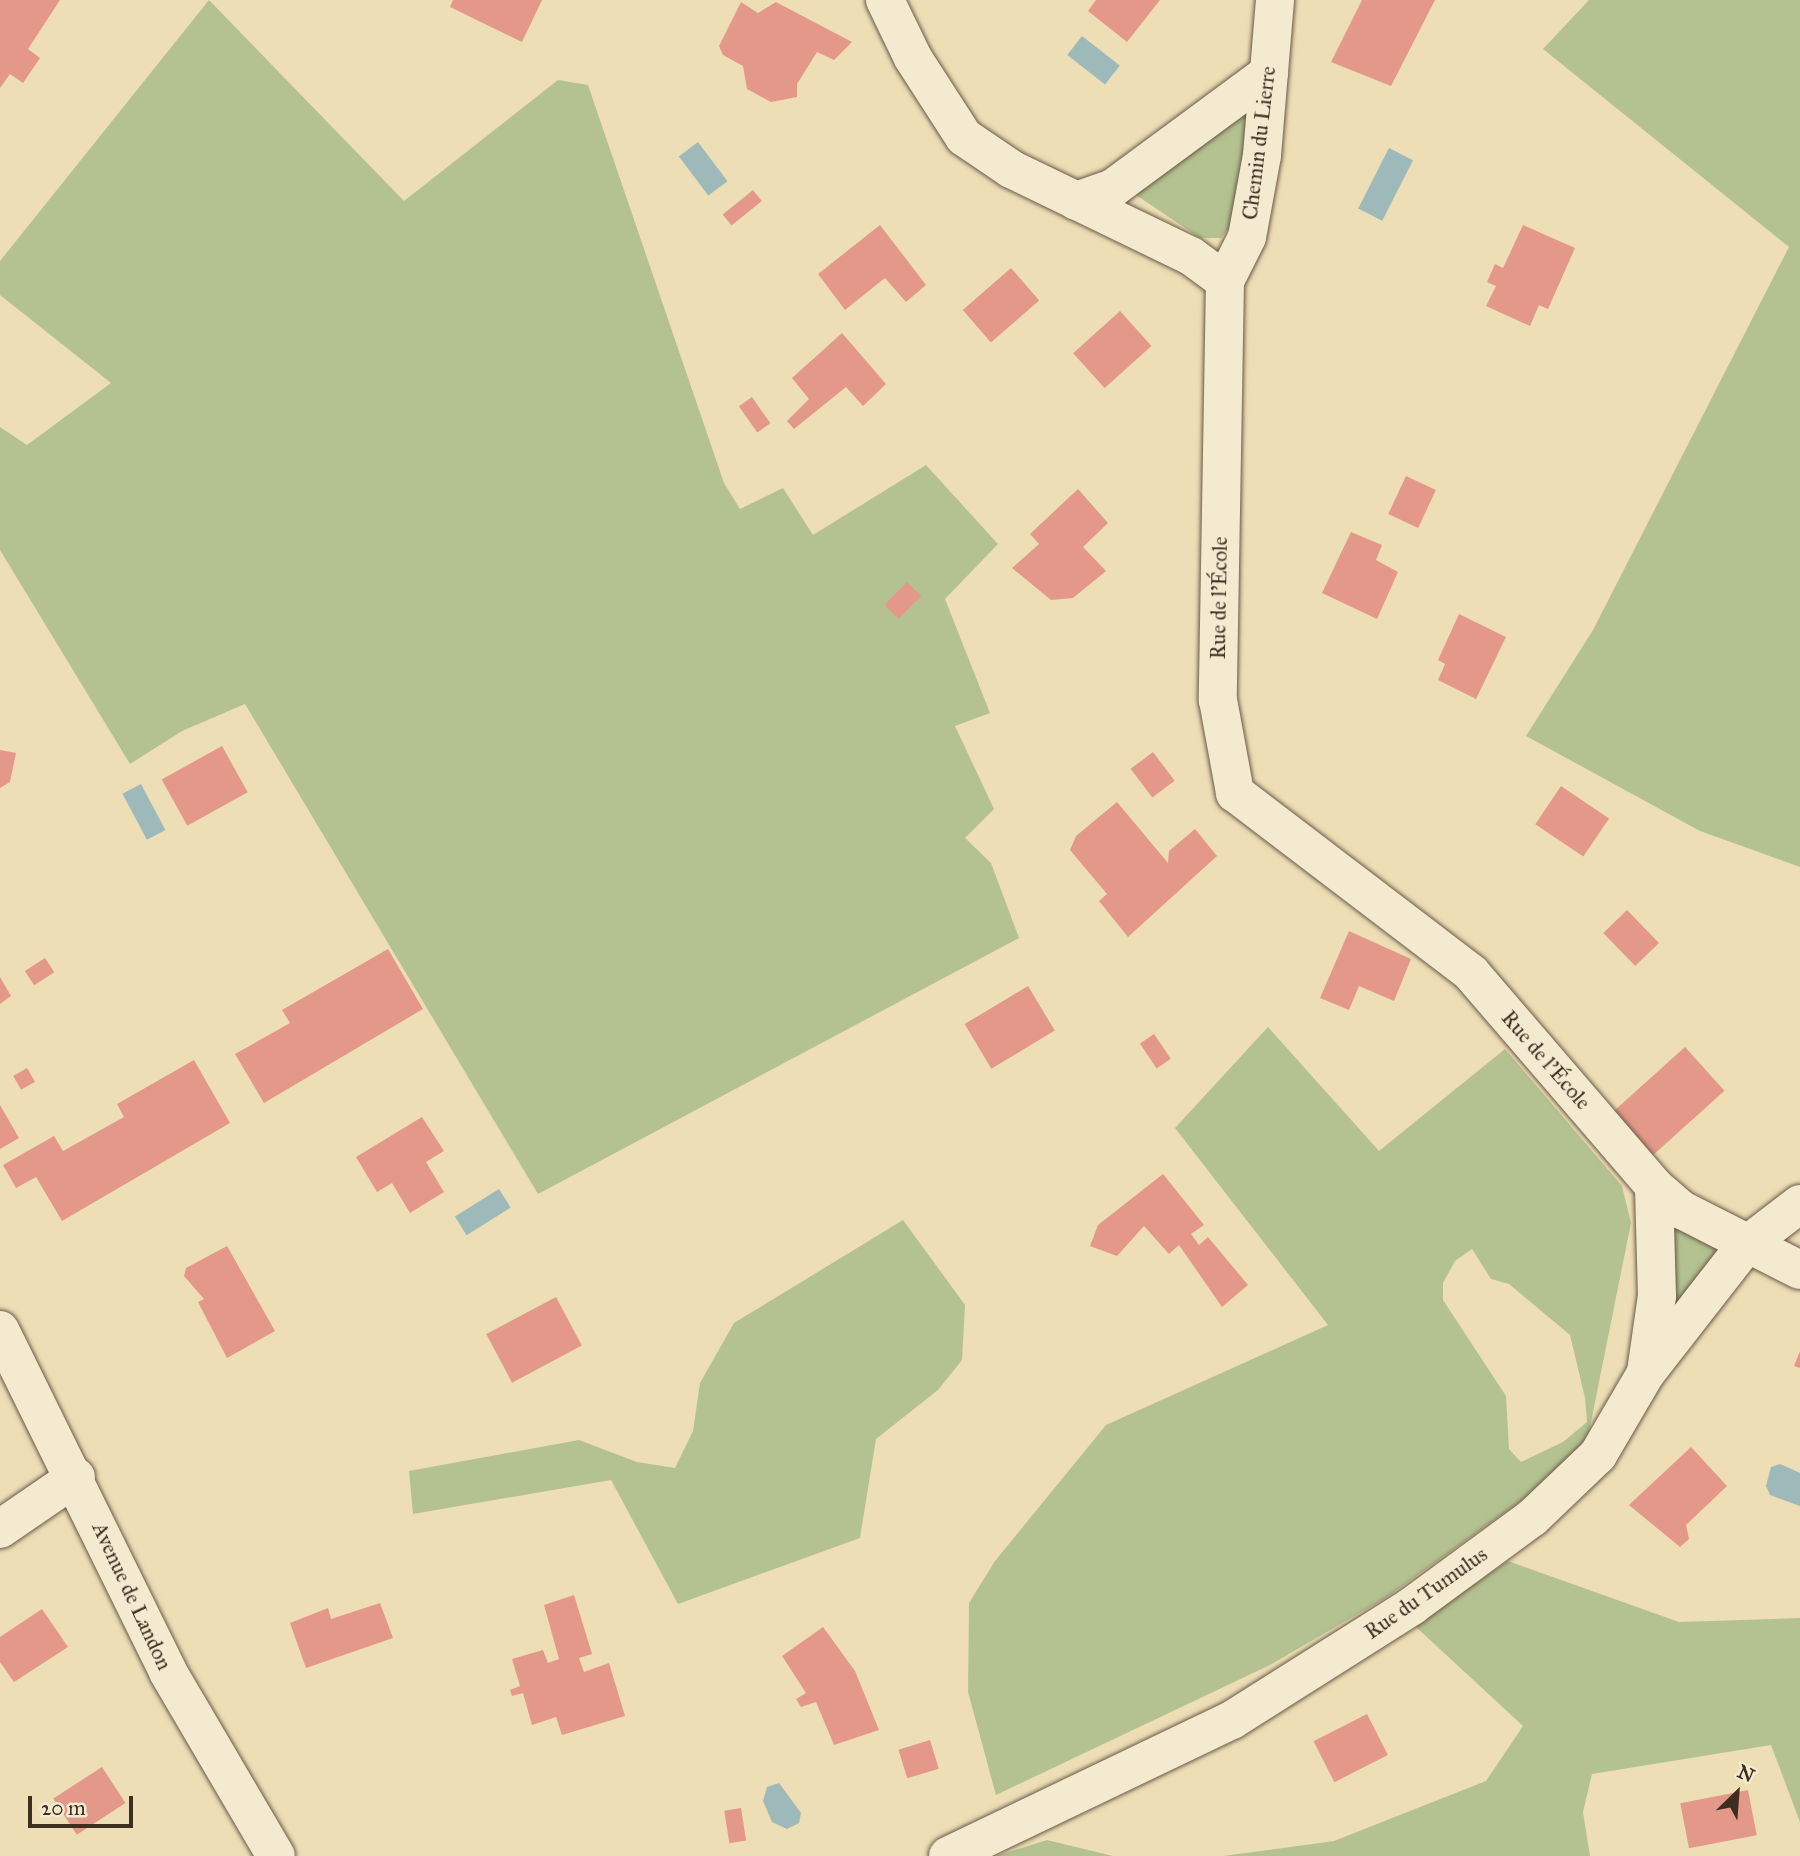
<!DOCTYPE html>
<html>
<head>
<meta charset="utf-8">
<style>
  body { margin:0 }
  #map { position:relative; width:1800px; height:1856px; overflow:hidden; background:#eddeb6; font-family:"IM FELL Great Primer",serif }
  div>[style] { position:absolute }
  .green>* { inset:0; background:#b4c291 }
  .water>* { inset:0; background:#9eb9ba; transform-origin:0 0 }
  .building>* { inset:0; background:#e4988a; transform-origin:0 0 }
  .roads { filter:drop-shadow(0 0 2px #6a5a47) drop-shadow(0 0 2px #6a5a47) }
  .minor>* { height:38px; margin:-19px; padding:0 19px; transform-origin:19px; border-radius:19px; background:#f3ead0 }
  span { translate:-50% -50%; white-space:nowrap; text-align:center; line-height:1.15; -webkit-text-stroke:6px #f3ead0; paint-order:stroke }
  .street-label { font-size:21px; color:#3e2e22 }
  .north { position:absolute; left:1702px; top:1758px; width:70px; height:70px; -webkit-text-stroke:5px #f3ead0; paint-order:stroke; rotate:25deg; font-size:19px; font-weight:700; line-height:28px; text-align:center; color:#3e2e22 }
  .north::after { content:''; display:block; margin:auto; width:24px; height:32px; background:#3e2e22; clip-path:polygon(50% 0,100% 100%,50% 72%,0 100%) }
  .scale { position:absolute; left:28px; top:1796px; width:105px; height:32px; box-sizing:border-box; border:4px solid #3e2e22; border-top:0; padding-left:9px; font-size:21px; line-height:24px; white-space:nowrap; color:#3e2e22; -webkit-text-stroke:5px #f3ead0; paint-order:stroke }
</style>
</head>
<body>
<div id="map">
  <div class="green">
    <i style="clip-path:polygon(209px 0,404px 201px,558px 80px,588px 85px,724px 483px,740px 509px,783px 488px,813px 535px,926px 465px,998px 544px,945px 599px,990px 713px,955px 726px,994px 809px,965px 838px,991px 863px,1019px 938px,538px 1194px,245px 704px,182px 731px,130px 764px,0 550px,0 427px,27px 445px,111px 383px,0 295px,0 261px)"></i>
    <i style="clip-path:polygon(1589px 0,1800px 0,1800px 867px,1700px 831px,1526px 736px,1593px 630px,1789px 247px,1543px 49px)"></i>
    <i style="clip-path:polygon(1245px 107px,1253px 114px,1233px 222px,1221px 238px,1200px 238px,1133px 193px)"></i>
    <i style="clip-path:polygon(evenodd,1268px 1027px,1379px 1151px,1505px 1049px,1622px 1186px,1631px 1223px,1587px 1442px,1557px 1475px,1387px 1597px,1270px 1665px,996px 1795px,968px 1692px,969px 1603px,995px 1561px,1106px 1425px,1328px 1325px,1175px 1128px,1268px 1027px,1472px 1249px,1491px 1279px,1509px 1284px,1570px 1335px,1585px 1398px,1587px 1422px,1563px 1442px,1521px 1462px,1509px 1449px,1506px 1396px,1443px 1300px,1443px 1283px,1455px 1261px,1472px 1249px)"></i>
    <i style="clip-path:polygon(1672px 1214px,1729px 1250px,1667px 1321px)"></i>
    <i style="clip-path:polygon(903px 1220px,965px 1305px,962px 1360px,938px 1390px,876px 1439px,860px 1538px,678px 1604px,611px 1480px,413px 1514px,409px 1471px,579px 1440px,637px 1462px,675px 1468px,693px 1431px,700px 1383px,734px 1323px)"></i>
    <i style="clip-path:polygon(1508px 1561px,1679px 1622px,1800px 1618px,1800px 1822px,1771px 1745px,1592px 1774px,1583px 1812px,1590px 1856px,1223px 1856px,1334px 1841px,1486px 1781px,1523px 1726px,1415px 1626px)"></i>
    <i style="clip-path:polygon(1047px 1840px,1113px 1856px,996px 1856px)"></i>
  </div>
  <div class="water">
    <i style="left:1082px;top:36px;width:48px;height:24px;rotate:38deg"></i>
    <i style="left:698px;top:142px;width:49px;height:24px;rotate:53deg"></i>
    <i style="left:1389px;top:148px;width:27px;height:68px;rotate:27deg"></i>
    <i style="left:141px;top:784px;width:52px;height:21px;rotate:62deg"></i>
    <i style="left:499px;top:1189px;width:22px;height:52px;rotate:58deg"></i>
    <i style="clip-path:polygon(1780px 1464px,1800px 1473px,1800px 1506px,1770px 1495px,1766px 1486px,1771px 1467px)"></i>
    <i style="clip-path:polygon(779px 1783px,801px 1813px,799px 1823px,787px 1829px,772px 1822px,763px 1801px,767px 1787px)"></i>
  </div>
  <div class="building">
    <i style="clip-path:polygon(0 0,60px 0,28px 49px,40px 58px,23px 83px,10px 74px,0 88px)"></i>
    <i style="clip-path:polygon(453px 0,542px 0,522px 42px,450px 7px)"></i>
    <i style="clip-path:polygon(1096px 0,1160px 0,1127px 42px,1088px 11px)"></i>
    <i style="clip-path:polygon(1362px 0,1435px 0,1391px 86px,1331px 62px)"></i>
    <i style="clip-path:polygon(741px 2px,758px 13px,776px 2px,852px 42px,834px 60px,817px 52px,797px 84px,797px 97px,771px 102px,747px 89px,743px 66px,723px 55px,719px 46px)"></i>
    <i style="left:753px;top:190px;width:14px;height:39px;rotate:51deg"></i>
    <i style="clip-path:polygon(880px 225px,926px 285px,906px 302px,885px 278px,845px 310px,818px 274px)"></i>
    <i style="clip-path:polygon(1523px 225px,1575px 248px,1548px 309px,1539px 305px,1530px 326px,1486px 306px,1496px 286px,1487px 282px,1495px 264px,1503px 268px)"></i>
    <i style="left:1011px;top:268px;width:43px;height:64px;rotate:49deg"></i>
    <i style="left:1120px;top:311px;width:47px;height:63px;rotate:48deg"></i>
    <i style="clip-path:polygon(842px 333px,886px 384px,863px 406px,846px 387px,794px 429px,787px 421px,809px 399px,792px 378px)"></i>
    <i style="left:752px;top:397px;width:32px;height:16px;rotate:55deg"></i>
    <i style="left:1406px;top:476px;width:33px;height:42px;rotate:25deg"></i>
    <i style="clip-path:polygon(1078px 489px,1108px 523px,1083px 547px,1106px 571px,1073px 598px,1051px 600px,1012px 568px,1039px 544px,1030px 534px)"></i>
    <i style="clip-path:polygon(1351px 532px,1382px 545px,1376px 560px,1398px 572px,1377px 619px,1322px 593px)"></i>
    <i style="left:907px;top:582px;width:20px;height:32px;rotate:45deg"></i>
    <i style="clip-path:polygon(1459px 614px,1506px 637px,1476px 699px,1438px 680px,1445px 664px,1438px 660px)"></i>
    <i style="left:222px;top:746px;width:53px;height:69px;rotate:61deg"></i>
    <i style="clip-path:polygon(0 750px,16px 753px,10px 782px,0 788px)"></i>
    <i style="left:1153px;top:752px;width:36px;height:28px;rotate:53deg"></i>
    <i style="left:1561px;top:786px;width:58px;height:46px;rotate:34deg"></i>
    <i style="clip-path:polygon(1117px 802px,1168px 863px,1169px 851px,1195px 829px,1217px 856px,1128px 937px,1099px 901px,1107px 894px,1070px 850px,1076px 836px)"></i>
    <i style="left:1627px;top:910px;width:46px;height:33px;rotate:46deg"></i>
    <i style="clip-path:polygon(1349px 931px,1411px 959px,1394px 1001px,1359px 986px,1349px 1010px,1320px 998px)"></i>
    <i style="clip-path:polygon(388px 949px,423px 1009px,264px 1103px,235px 1054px,290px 1023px,282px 1010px)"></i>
    <i style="left:45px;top:958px;width:17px;height:24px;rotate:57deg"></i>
    <i style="clip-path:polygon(0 977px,11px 996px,0 1004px)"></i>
    <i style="left:1028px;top:986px;width:52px;height:74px;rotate:59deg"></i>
    <i style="left:1154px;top:1034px;width:30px;height:17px;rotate:56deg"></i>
    <i style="left:1685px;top:1047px;width:59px;height:96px;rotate:48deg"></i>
    <i style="clip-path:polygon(194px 1060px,230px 1123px,62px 1221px,36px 1177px,16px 1188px,3px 1165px,54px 1136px,63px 1151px,124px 1117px,117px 1104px)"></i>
    <i style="left:27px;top:1068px;width:16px;height:16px;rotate:60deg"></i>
    <i style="clip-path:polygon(0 1105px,19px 1138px,0 1149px)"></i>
    <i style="clip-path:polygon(422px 1117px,444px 1151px,426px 1162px,444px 1192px,410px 1213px,392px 1183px,377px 1192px,356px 1157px)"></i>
    <i style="clip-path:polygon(1163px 1174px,1204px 1225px,1191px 1234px,1199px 1245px,1208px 1237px,1248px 1285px,1222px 1307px,1179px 1245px,1169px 1254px,1144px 1226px,1117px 1256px,1090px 1246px,1098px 1225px)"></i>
    <i style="clip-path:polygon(227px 1246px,275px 1331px,227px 1358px,198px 1302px,204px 1299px,184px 1276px,186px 1268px)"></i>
    <i style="left:556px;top:1297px;width:55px;height:79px;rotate:62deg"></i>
    <i style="clip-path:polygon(1800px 1351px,1800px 1368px,1794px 1366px)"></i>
    <i style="clip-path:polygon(1691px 1447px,1727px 1486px,1686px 1525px,1689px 1539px,1680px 1547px,1629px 1505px)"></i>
    <i style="clip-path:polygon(574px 1595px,592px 1654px,579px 1658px,584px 1672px,609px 1663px,625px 1716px,562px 1735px,556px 1717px,532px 1725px,523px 1693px,512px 1696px,510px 1690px,520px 1686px,512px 1659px,543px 1650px,548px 1663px,559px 1659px,544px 1605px)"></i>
    <i style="clip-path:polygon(380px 1603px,393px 1638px,306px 1668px,290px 1623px,328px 1608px,331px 1619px)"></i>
    <i style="clip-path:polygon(42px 1609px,68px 1647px,14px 1682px,0 1662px,0 1637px)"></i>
    <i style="clip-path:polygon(823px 1627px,855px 1671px,879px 1730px,834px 1745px,816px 1702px,801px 1707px,796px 1699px,806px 1693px,782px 1656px)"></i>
    <i style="left:1367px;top:1714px;width:46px;height:60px;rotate:63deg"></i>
    <i style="left:930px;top:1740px;width:30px;height:33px;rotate:73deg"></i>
    <i style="left:102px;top:1767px;width:43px;height:58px;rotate:57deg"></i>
    <i style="left:1748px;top:1790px;width:46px;height:69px;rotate:79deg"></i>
    <i style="left:741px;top:1808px;width:33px;height:17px;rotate:81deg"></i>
  </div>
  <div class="roads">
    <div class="minor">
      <i style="left:885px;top:0;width:64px;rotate:64.2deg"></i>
      <i style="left:913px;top:58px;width:94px;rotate:57.2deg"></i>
      <i style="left:964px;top:137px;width:57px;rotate:34.2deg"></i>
      <i style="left:1011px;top:169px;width:200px;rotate:25.8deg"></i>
      <i style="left:1191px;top:256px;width:42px;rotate:36.3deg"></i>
      <i style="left:1225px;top:281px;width:419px;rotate:91deg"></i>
      <i style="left:1218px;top:700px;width:95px;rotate:79.6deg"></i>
      <i style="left:1235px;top:793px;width:297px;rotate:37.3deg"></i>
      <i style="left:1471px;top:973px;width:281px;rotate:49.3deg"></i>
      <i style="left:1654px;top:1186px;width:37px;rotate:41deg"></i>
      <i style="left:1682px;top:1210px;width:132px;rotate:27deg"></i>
      <i style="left:1076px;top:201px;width:39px;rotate:-19deg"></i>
      <i style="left:1113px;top:188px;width:194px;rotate:-36.4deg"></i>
      <i style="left:1225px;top:281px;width:49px;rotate:-63.4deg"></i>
      <i style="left:1247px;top:237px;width:83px;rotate:-79.6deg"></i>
      <i style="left:1262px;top:155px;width:156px;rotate:-85.2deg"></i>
      <i style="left:0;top:1330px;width:381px;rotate:63.8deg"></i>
      <i style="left:168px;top:1672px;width:213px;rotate:59.6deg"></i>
      <i style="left:1646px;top:1372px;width:77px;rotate:-81.8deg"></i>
      <i style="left:1657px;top:1296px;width:110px;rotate:-91.6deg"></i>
      <i style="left:0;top:1529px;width:92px;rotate:-34.4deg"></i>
      <i style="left:948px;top:1856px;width:315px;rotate:-25.6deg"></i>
      <i style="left:1232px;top:1720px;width:213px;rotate:-32.3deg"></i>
      <i style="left:1412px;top:1606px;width:149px;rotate:-36.3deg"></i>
      <i style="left:1532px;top:1518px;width:91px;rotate:-43.7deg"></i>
      <i style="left:1598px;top:1455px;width:95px;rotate:-59.7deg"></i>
      <i style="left:1646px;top:1373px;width:161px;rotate:-52.1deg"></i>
      <i style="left:1745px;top:1246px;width:69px;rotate:-37.4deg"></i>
    </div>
  </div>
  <div class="street-label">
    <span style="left:1259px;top:143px;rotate:-83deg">Chemin du Lierre</span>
    <span style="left:1219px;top:598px;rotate:-89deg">Rue de l'École</span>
    <span style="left:1546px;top:1060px;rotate:49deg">Rue de l'École</span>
    <span style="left:1426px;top:1593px;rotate:-35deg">Rue du Tumulus</span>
    <span style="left:132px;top:1596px;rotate:65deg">Avenue de Landon</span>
  </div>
  <div class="north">N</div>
  <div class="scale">20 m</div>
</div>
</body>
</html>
